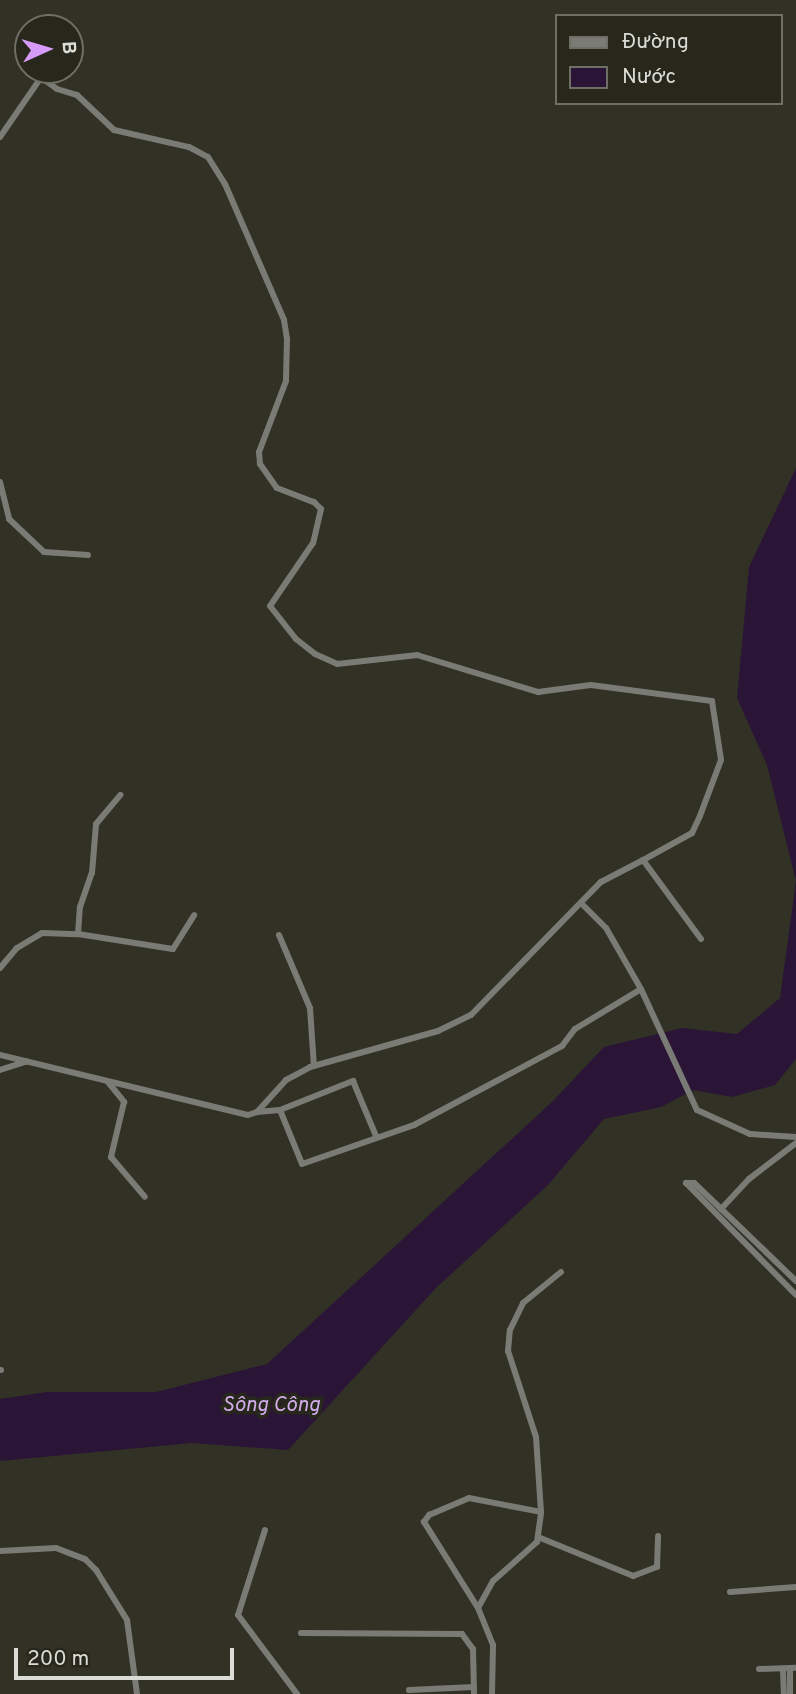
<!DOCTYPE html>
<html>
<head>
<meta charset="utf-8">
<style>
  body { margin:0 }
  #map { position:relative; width:796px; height:1694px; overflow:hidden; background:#313126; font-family:Overpass,sans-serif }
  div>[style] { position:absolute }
  .water>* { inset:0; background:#2b1537 }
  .minor>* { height:6px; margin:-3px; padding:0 3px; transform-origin:3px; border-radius:3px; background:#7b7b75 }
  span { translate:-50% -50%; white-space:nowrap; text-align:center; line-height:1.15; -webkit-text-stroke:7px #27271c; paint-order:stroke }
  .water-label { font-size:21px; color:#d3adeb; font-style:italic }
  .legend { position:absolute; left:555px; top:14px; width:228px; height:91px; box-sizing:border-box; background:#27271c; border:2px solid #6f6f66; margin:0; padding:9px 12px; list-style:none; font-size:21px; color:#dbdcd5 }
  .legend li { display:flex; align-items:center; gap:14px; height:35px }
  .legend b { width:35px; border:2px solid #6f6f66 }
  .north { position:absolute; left:14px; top:14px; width:70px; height:70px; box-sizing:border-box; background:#27271c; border:2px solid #6f6f66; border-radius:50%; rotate:86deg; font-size:19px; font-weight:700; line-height:28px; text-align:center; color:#dbdcd5 }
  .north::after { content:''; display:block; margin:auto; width:24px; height:32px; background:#d69bf9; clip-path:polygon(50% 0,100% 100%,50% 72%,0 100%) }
  .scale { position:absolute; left:14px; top:1648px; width:220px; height:32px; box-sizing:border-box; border:4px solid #dbdcd5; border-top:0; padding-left:9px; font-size:21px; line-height:24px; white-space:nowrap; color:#dbdcd5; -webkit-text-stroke:5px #27271c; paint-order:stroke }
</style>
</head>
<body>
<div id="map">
  <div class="water">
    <i style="clip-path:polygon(796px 468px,796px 1059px,775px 1085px,732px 1097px,693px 1090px,661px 1107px,604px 1119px,548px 1185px,436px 1288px,288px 1450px,192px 1443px,0 1461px,0 1399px,47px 1392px,156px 1392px,267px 1364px,552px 1102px,604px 1047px,682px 1028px,737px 1034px,780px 998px,796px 881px,767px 765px,737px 698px,749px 567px)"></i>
  </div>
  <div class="minor">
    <i style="left:18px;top:50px;width:19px;rotate:58deg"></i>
    <i style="left:31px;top:70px;width:32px;rotate:36deg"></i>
    <i style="left:57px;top:89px;width:21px;rotate:17deg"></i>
    <i style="left:77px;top:95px;width:51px;rotate:43.4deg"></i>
    <i style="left:114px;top:130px;width:77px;rotate:12.8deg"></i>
    <i style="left:189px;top:147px;width:21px;rotate:28deg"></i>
    <i style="left:208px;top:157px;width:32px;rotate:58deg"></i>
    <i style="left:225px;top:184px;width:148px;rotate:66.5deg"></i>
    <i style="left:284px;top:320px;width:19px;rotate:81deg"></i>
    <i style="left:287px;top:339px;width:42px;rotate:91.4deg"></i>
    <i style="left:286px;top:381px;width:76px;rotate:110.8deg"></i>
    <i style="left:259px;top:452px;width:12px;rotate:85deg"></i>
    <i style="left:260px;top:464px;width:29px;rotate:55deg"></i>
    <i style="left:277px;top:488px;width:40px;rotate:21deg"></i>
    <i style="left:314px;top:502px;width:10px;rotate:45deg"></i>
    <i style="left:321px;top:509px;width:35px;rotate:103deg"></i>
    <i style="left:313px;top:543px;width:76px;rotate:124.3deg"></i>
    <i style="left:270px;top:606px;width:42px;rotate:51.8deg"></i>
    <i style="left:296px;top:639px;width:24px;rotate:38deg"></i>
    <i style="left:315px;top:654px;width:24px;rotate:24deg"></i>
    <i style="left:337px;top:664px;width:81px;rotate:-6.4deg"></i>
    <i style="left:417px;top:655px;width:127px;rotate:17deg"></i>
    <i style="left:538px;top:692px;width:53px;rotate:-7.5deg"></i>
    <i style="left:591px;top:685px;width:122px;rotate:7.5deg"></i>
    <i style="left:712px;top:701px;width:60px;rotate:81.3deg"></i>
    <i style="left:721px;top:760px;width:60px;rotate:110.6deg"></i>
    <i style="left:700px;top:816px;width:19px;rotate:115deg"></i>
    <i style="left:692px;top:833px;width:56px;rotate:151.1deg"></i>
    <i style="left:0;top:137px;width:70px;rotate:-55.4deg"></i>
    <i style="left:0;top:482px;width:38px;rotate:76deg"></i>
    <i style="left:9px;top:519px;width:48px;rotate:43.3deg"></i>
    <i style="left:44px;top:552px;width:44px;rotate:3.9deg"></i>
    <i style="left:78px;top:934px;width:27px;rotate:-86deg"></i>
    <i style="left:80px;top:907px;width:36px;rotate:-71deg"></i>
    <i style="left:92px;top:873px;width:49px;rotate:-85.3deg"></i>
    <i style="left:96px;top:824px;width:38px;rotate:-50deg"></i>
    <i style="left:279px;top:935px;width:79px;rotate:67deg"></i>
    <i style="left:310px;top:1008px;width:58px;rotate:86.1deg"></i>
    <i style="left:0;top:968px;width:26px;rotate:-50deg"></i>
    <i style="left:17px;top:948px;width:29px;rotate:-31deg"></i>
    <i style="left:42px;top:933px;width:36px;rotate:2deg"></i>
    <i style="left:78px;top:934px;width:96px;rotate:9deg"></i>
    <i style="left:173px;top:949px;width:40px;rotate:-58deg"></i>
    <i style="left:641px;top:989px;width:133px;rotate:65.2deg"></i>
    <i style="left:697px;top:1110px;width:58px;rotate:24.4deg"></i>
    <i style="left:750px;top:1134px;width:46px;rotate:3.7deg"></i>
    <i style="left:0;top:1055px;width:255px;rotate:13.6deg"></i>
    <i style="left:248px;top:1115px;width:9px;rotate:-18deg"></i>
    <i style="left:257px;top:1112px;width:43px;rotate:-47.8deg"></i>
    <i style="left:286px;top:1080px;width:27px;rotate:-28deg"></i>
    <i style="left:310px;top:1067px;width:133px;rotate:-15.7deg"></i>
    <i style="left:438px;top:1031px;width:37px;rotate:-26deg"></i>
    <i style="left:471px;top:1015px;width:186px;rotate:-45.7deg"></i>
    <i style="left:601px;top:882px;width:47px;rotate:-27.6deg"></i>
    <i style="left:643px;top:860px;width:98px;rotate:53.7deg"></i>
    <i style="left:0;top:1070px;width:28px;rotate:-18deg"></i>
    <i style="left:108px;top:1082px;width:26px;rotate:51deg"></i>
    <i style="left:124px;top:1102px;width:57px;rotate:103.3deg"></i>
    <i style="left:111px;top:1157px;width:52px;rotate:49.6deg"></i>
    <i style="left:280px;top:1110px;width:79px;rotate:-21.7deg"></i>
    <i style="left:353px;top:1081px;width:60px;rotate:67.3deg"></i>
    <i style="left:257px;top:1112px;width:23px;rotate:-5deg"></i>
    <i style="left:280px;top:1110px;width:58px;rotate:67.8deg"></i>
    <i style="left:302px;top:1164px;width:119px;rotate:-19.2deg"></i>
    <i style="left:414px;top:1125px;width:168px;rotate:-28.1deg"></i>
    <i style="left:562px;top:1046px;width:21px;rotate:-53deg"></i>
    <i style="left:575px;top:1029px;width:77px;rotate:-31.2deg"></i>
    <i style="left:641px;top:989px;width:70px;rotate:-119.8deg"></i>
    <i style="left:606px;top:928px;width:35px;rotate:-135deg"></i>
    <i style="left:721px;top:1209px;width:41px;rotate:-47deg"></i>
    <i style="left:749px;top:1179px;width:59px;rotate:-37.5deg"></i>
    <i style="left:796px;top:1281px;width:141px;rotate:-136.1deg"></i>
    <i style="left:694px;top:1183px;width:8px;rotate:180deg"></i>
    <i style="left:686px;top:1183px;width:157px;rotate:45.5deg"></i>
    <i style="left:0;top:1370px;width:1px"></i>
    <i style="left:265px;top:1530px;width:89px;rotate:107.6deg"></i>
    <i style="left:238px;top:1615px;width:99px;rotate:53.2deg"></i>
    <i style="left:538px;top:1537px;width:103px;rotate:22.3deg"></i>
    <i style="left:633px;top:1576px;width:26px;rotate:-21deg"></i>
    <i style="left:657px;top:1567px;width:31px;rotate:-88deg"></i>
    <i style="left:0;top:1551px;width:56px;rotate:-3.1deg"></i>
    <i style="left:56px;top:1548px;width:31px;rotate:21deg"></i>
    <i style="left:85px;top:1559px;width:16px;rotate:45deg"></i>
    <i style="left:96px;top:1570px;width:59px;rotate:58.2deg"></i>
    <i style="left:127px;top:1620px;width:75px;rotate:82.3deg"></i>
    <i style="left:730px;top:1592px;width:66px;rotate:-4.3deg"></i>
    <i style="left:478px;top:1608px;width:102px;rotate:-122.1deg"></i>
    <i style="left:424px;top:1522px;width:9px;rotate:-54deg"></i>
    <i style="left:429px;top:1515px;width:43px;rotate:-23deg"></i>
    <i style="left:469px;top:1498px;width:73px;rotate:11deg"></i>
    <i style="left:301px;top:1633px;width:161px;rotate:0.4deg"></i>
    <i style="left:462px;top:1634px;width:19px;rotate:54deg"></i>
    <i style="left:473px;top:1649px;width:45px;rotate:88.7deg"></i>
    <i style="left:790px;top:1668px;width:26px;rotate:90deg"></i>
    <i style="left:759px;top:1669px;width:37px;rotate:-2deg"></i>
    <i style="left:783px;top:1669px;width:25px;rotate:88deg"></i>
    <i style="left:409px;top:1690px;width:65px;rotate:-2.6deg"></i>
    <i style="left:492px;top:1694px;width:49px;rotate:-88.8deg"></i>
    <i style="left:493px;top:1645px;width:40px;rotate:-112deg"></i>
    <i style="left:478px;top:1608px;width:31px;rotate:-61deg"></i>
    <i style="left:493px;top:1581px;width:59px;rotate:-41.6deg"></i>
    <i style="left:537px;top:1542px;width:30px;rotate:-82deg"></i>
    <i style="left:541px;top:1512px;width:75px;rotate:-93.8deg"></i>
    <i style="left:536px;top:1437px;width:90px;rotate:-108deg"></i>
    <i style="left:508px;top:1351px;width:21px;rotate:-85deg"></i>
    <i style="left:510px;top:1330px;width:30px;rotate:-64deg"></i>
    <i style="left:523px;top:1303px;width:49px;rotate:-39.2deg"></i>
  </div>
  <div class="water-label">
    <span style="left:271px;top:1406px">Sông Công</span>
  </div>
  <ul class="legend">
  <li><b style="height:9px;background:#7b7b75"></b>Đường</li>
  <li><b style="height:19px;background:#2b1537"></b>Nước</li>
  </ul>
  <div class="north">B</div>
  <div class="scale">200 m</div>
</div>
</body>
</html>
